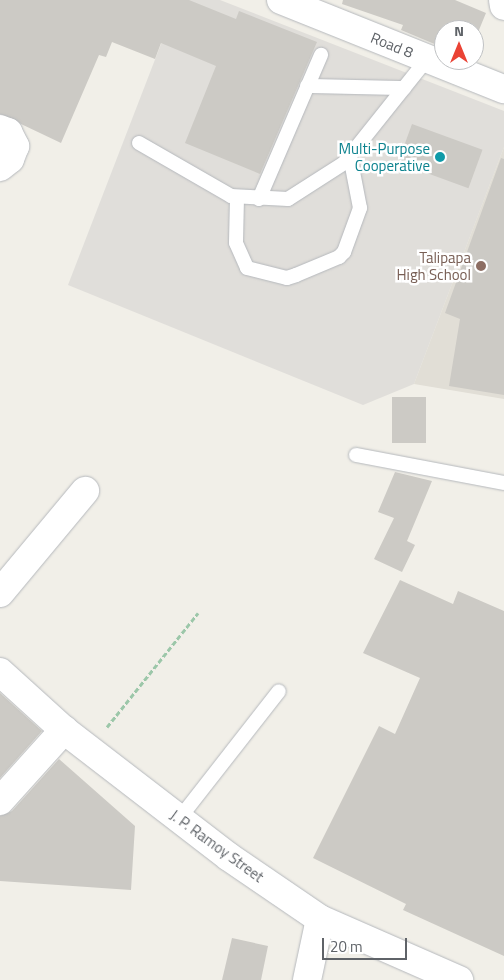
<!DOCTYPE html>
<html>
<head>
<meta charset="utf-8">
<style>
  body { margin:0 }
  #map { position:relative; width:504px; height:980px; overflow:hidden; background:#f1efe8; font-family:"Titillium Web",sans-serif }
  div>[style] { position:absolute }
  .industrial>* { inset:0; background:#e0deda }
  .education>* { inset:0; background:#e1ded6 }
  .building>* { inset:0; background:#cccac5; transform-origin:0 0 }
  .path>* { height:3px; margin-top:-1.5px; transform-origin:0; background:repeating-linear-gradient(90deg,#9cc7a9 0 5px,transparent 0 7.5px) }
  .roads { filter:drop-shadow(0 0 1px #b5b8bc) drop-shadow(0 0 1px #b5b8bc) }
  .service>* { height:14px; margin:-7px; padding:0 7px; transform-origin:7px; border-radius:7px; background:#fff }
  .minor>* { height:28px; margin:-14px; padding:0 14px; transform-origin:14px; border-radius:14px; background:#fff }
  .tertiary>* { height:28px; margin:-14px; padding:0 14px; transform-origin:14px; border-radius:14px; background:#fff }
  .dots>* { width:14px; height:14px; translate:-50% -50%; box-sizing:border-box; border:2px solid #fff; border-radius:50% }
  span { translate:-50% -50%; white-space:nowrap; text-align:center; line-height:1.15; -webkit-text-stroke:5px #fff; paint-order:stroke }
  .street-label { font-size:15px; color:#5f6368 }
  .culture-label { font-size:15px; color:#0d838f }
  .right { translate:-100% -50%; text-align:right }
  .education-label { font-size:15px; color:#785e54 }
  .north { position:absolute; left:434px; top:20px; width:50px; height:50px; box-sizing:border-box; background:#fff; border:1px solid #bfc1c3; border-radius:50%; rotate:0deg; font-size:14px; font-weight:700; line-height:20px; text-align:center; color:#5f6368 }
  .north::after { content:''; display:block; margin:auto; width:18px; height:22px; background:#ea4335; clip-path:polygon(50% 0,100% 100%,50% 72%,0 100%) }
  .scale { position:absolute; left:322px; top:938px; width:85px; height:22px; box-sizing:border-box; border:2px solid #5f6368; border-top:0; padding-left:6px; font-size:15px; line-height:18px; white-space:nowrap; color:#5f6368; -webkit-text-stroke:4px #fff; paint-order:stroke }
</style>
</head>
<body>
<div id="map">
  <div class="industrial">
    <i style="clip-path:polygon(178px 0,220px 0,504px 111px,504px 147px,414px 384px,363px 405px,68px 285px)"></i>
  </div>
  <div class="education">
    <i style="clip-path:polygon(504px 147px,504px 399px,414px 384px)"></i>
  </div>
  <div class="building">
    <i style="clip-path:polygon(0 0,189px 0,236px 19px,239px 11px,317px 42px,260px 174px,185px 143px,216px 66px,161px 43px,155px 59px,112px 42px,106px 57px,99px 55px,61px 143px,0 114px)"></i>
    <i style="clip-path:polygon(343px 0,455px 0,486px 13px,474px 42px,474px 30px,444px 30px,444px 48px,401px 30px,403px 25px,342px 4px)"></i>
    <i style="left:412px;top:124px;width:75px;height:41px;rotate:20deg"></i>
    <i style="clip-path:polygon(501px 158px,504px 159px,504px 395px,449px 386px,460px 319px,445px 313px)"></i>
    <i style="left:392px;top:397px;width:34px;height:46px"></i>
    <i style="clip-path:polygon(395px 472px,432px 481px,407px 541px,415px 545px,402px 572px,374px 559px,394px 518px,378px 512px)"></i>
    <i style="clip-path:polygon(400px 580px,453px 604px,458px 591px,504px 611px,504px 956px,403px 910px,406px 904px,313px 858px,379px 726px,395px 734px,420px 678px,363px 653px)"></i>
    <i style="clip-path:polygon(0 693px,42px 731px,0 778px)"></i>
    <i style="clip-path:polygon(59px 759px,135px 826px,131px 890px,0 881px,0 816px,12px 811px)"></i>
    <i style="clip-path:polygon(232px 938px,268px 946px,261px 980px,222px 980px)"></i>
  </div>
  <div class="path">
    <i style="left:107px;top:727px;width:146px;rotate:-51.4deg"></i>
  </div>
  <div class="roads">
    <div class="service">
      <i style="left:307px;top:86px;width:97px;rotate:1.2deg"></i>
      <i style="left:139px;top:143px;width:106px;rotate:29.9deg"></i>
      <i style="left:231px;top:196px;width:57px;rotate:3deg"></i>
      <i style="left:288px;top:199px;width:67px;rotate:-32.7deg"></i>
      <i style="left:344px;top:163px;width:133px;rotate:-51.4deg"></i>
      <i style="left:237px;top:198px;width:45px;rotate:91.3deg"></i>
      <i style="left:236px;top:243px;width:27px;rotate:66deg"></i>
      <i style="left:247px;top:268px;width:41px;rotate:14deg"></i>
      <i style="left:287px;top:278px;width:9px;rotate:-18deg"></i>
      <i style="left:296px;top:275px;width:47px;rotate:-22.7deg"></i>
      <i style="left:339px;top:257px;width:7px;rotate:-45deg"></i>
      <i style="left:344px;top:252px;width:47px;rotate:-70deg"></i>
      <i style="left:360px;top:208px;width:53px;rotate:-100.9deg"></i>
      <i style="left:259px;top:199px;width:157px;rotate:-66.7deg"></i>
      <i style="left:356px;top:455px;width:151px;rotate:10.7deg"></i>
      <i style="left:179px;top:819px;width:162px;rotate:-52deg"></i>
    </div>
    <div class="minor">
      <i style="left:281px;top:0;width:240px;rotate:21.8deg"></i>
      <i style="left:0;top:129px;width:9px;rotate:21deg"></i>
      <i style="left:8px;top:132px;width:16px;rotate:63deg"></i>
      <i style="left:15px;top:146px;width:14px;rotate:111deg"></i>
      <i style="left:10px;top:159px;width:13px;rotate:141deg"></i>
      <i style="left:0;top:593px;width:133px;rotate:-50.2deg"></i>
      <i style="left:0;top:672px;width:86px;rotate:42.2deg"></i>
      <i style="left:64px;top:730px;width:208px;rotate:37.6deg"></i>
      <i style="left:229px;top:857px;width:110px;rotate:34.3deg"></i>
      <i style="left:320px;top:919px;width:152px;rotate:23.7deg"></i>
      <i style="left:0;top:801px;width:96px;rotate:-48deg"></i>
      <i style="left:307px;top:980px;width:62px;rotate:-78deg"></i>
    </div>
    <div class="tertiary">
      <i style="left:503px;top:0;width:6px;rotate:81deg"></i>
    </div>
  </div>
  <div class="dots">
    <i style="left:440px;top:157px;background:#0f9aa8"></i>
    <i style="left:481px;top:266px;background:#8d6e63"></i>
  </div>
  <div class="street-label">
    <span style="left:392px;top:45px;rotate:22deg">Road 8</span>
    <span style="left:217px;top:846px;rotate:36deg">J. P. Ramoy Street</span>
  </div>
  <div class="culture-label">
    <span class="right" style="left:430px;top:157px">Multi-Purpose<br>Cooperative</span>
  </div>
  <div class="education-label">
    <span class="right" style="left:471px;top:266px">Talipapa<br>High School</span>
  </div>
  <div class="north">N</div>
  <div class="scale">20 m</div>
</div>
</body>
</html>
